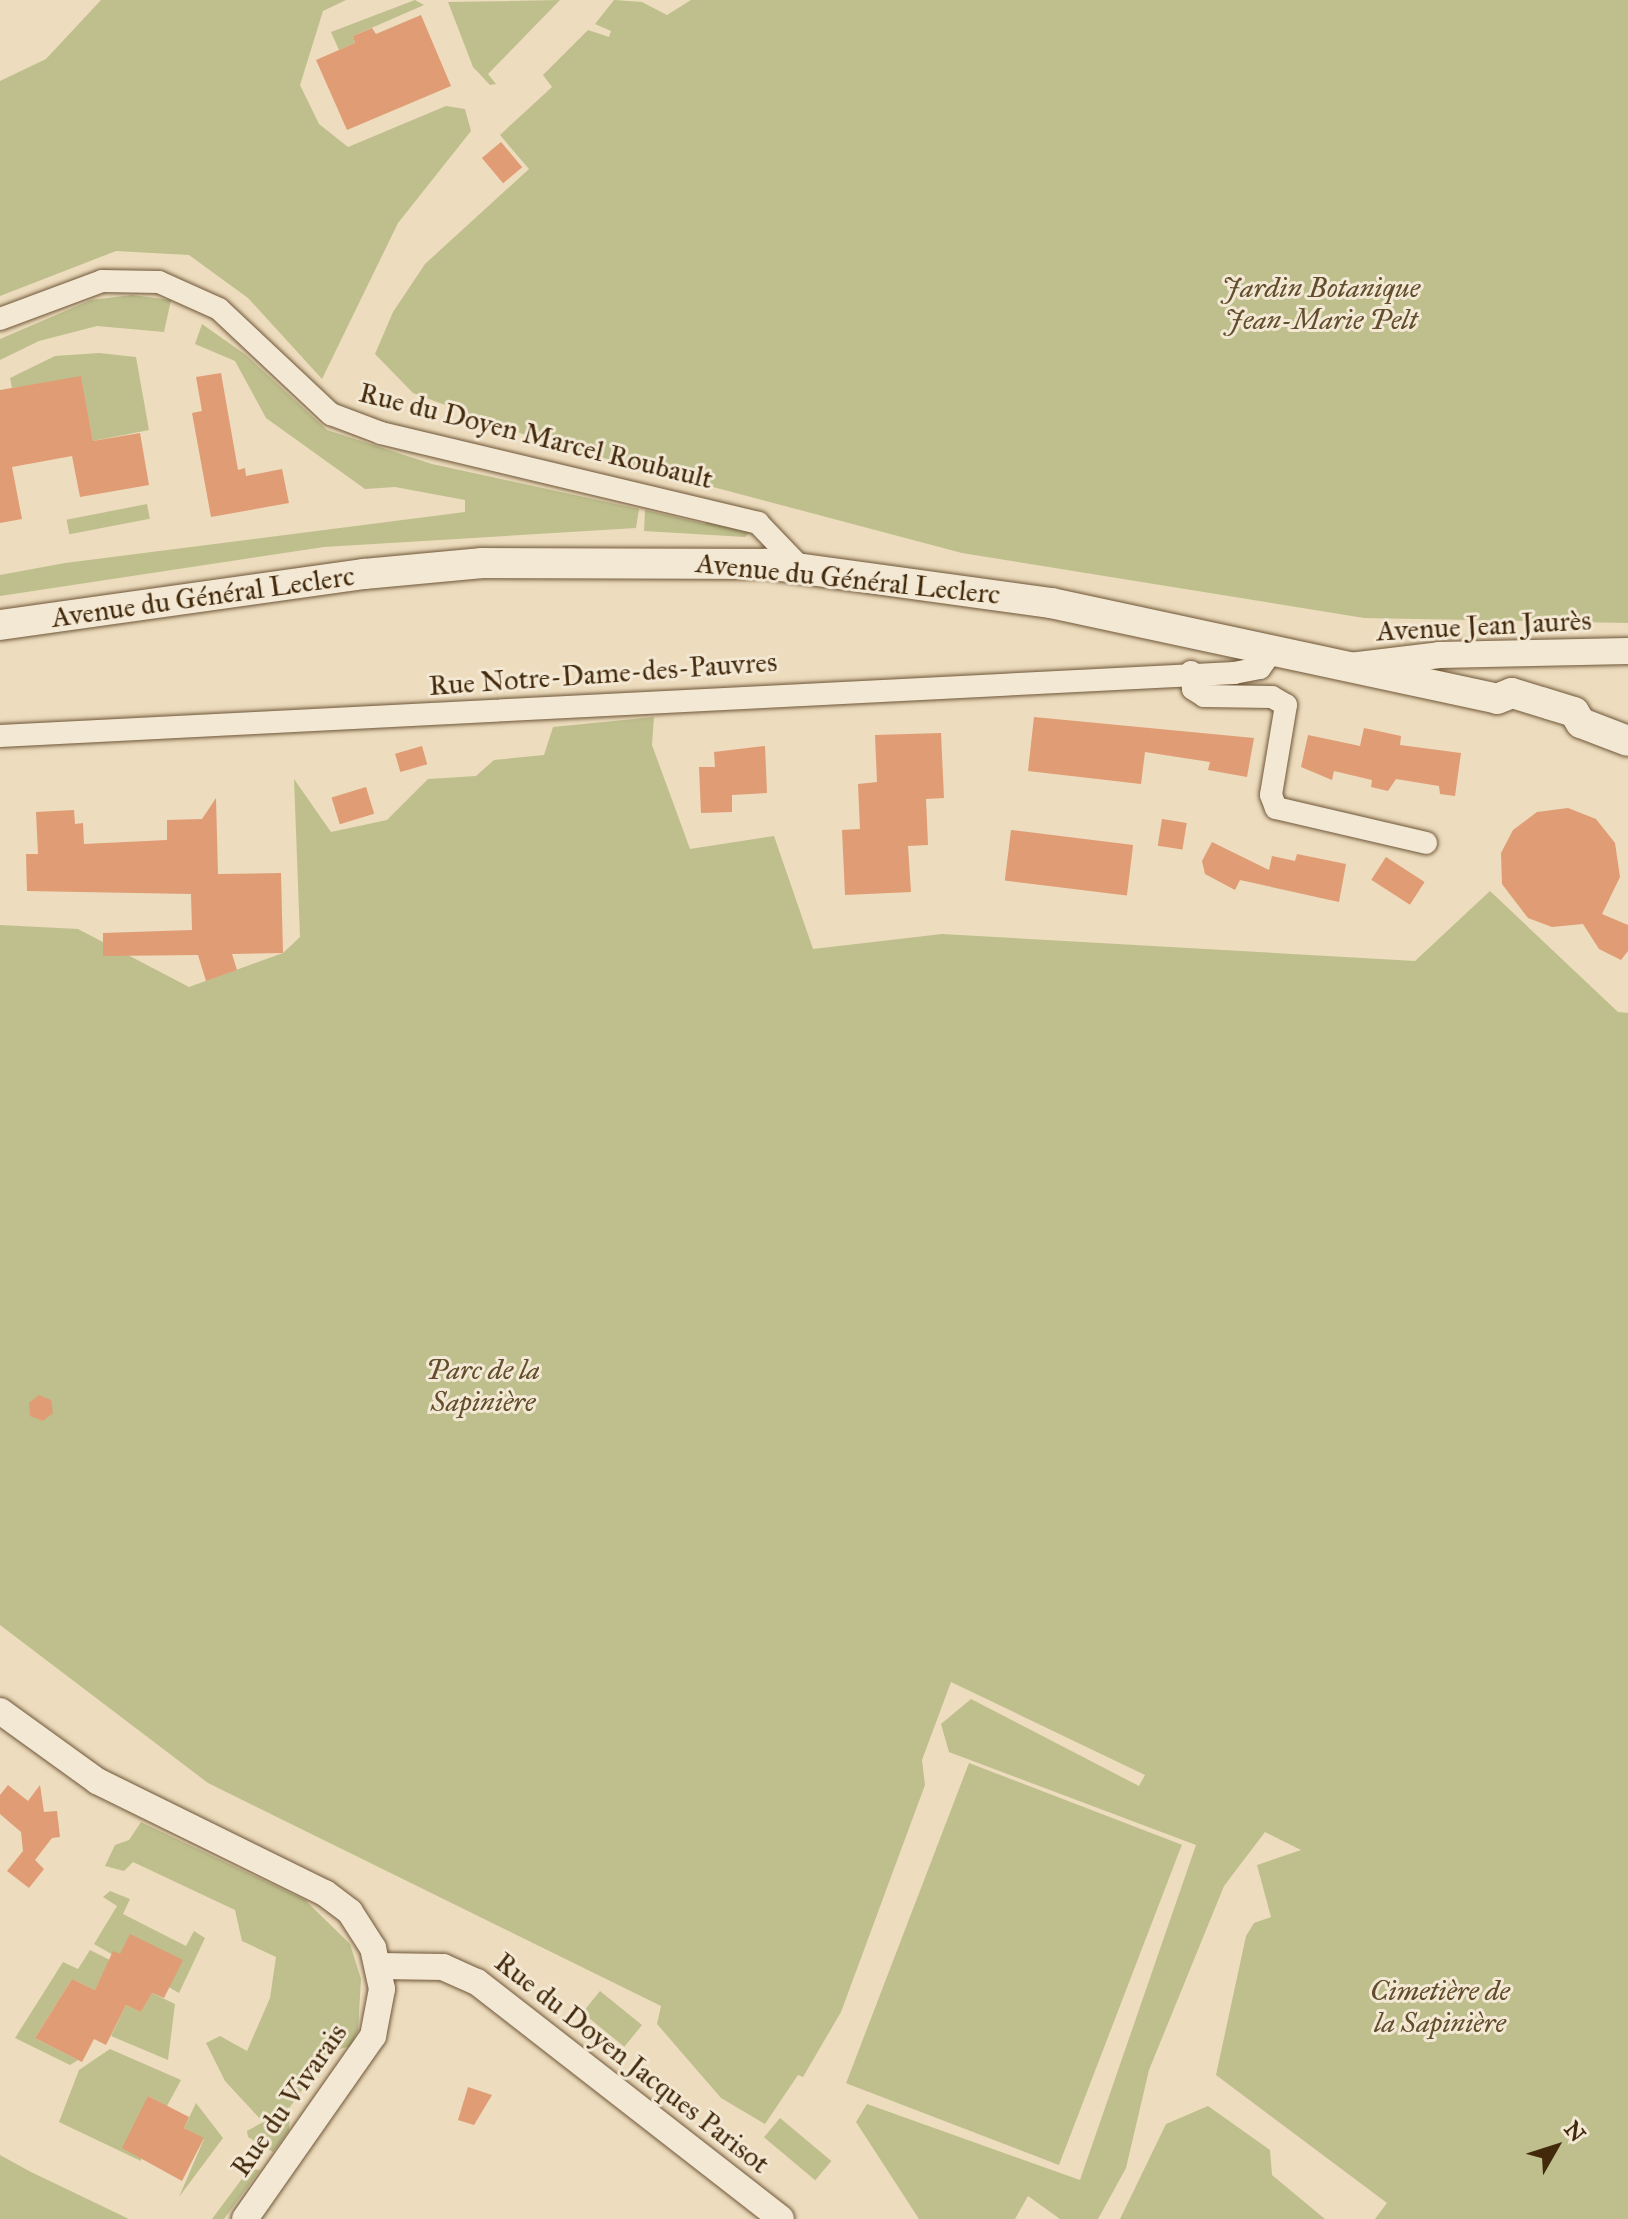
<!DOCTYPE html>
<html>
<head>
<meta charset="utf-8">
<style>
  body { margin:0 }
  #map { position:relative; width:1628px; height:2219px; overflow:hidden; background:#eddcbd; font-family:"IM FELL Great Primer",serif }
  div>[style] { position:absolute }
  .green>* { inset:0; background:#bebf8d; transform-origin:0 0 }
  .building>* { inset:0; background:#df9c75; transform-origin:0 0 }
  .roads { filter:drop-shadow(0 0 2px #6e5638) drop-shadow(0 0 2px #6e5638) }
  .minor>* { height:22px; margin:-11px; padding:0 11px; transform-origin:11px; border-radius:11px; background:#f3e8d4 }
  .tertiary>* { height:26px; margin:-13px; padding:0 13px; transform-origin:13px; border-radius:13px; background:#f3e8d4 }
  .secondary>* { height:30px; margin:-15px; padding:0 15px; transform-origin:15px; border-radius:15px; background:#f3e8d4 }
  span { translate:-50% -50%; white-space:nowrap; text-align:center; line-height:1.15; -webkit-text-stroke:6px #f3e8d4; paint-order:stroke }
  .park-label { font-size:28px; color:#624e2c; font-style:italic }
  .street-label { font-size:28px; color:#43290b }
  .north { position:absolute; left:1516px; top:2107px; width:80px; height:80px; -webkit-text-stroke:6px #f3e8d4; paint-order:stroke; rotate:51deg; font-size:22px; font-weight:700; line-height:32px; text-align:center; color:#43290b }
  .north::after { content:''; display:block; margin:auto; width:28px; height:36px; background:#43290b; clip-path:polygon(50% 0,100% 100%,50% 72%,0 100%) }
</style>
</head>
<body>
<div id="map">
  <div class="green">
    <i style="clip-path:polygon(101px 0,346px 0,323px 11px,300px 85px,319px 124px,348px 147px,446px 106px,465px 109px,471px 131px,398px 223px,322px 379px,248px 298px,189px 255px,116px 251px,0 296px,0 81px,46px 59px)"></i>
    <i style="clip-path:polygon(415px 0,424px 5px,353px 36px,355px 43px,339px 50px,331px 32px)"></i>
    <i style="clip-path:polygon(560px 0,488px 74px,496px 84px,490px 85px,473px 67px,448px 2px)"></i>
    <i style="clip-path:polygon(614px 0,642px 2px,667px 15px,691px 0,1628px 0,1628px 623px,1364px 618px,962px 553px,547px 443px,413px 393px,375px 354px,393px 312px,425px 264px,529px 169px,500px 135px,552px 87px,543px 75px,588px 30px,609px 37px,611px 31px,595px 24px)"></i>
    <i style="clip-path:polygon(132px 295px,171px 300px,164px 332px,97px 326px,39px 341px,0 360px,0 339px,91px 300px)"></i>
    <i style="clip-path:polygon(202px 324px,246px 355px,327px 430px,432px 464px,639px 509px,636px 528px,324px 547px,0 596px,0 575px,65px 563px,465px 512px,465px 500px,395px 487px,365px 489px,266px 418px,235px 361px,195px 344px)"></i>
    <i style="clip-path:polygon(99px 353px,136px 357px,149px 430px,93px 441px,81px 377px,12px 388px,10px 378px,55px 356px)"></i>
    <i style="left:147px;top:504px;width:15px;height:82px;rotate:79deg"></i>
    <i style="clip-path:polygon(645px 510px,705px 524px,707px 517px,754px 529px,745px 537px,644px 531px)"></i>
    <i style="clip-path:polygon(654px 717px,652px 745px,690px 849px,774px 836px,813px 949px,942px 934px,1415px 961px,1490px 891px,1618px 1012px,1628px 1013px,1628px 2219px,1375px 2219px,1387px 2203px,1216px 2075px,1246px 1936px,1254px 1923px,1271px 1917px,1257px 1865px,1301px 1850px,1265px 1832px,1224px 1886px,1149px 2070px,1126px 2168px,1098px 2219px,1060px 2219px,1028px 2196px,1015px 2219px,919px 2219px,856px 2122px,867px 2104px,1080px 2180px,1196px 1845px,949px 1752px,941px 1724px,971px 1699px,1139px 1786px,1145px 1775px,951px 1682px,922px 1760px,925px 1785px,841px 2012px,803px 2077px,798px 2075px,765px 2124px,721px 2098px,657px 2024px,661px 2006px,208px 1783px,0 1625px,0 925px,78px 929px,189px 987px,283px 953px,300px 937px,294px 779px,331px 832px,387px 820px,428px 779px,476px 776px,494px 760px,544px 755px,553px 727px)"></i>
    <i style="left:969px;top:1763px;width:228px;height:343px;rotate:21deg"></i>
    <i style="clip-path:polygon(141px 1822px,305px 1900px,350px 1944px,361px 1979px,358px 2030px,351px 2046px,329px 2052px,290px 2107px,289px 2130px,273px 2152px,248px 2137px,247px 2131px,263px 2122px,225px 2081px,206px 2043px,220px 2036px,247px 2051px,270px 1998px,276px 1957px,242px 1941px,235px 1910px,133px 1862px,124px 1871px,105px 1866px,115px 1845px,129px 1840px)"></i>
    <i style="clip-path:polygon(110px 1891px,130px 1899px,123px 1914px,186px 1946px,194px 1931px,205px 1938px,179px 1993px,94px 1944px,117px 1906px,103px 1897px)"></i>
    <i style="clip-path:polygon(90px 1950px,110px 1960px,95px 1990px,72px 1979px,35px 2038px,78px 2060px,70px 2065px,15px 2038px,63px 1962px,78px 1969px)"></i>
    <i style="left:600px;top:1991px;width:54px;height:28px;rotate:39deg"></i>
    <i style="clip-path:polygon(152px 1993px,175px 2004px,168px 2060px,111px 2036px,126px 2005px,141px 2012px)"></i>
    <i style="clip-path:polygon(110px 2049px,181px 2080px,167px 2106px,148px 2096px,141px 2161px,59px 2122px,79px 2070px)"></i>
    <i style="clip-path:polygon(196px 2103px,223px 2138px,179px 2197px,204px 2139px,184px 2128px)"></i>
    <i style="clip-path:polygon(1208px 2106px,1270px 2150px,1272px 2175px,1325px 2219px,1120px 2219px,1166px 2124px)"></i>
    <i style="left:780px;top:2118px;width:67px;height:25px;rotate:40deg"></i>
    <i style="clip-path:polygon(0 2155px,31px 2172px,129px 2219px,0 2219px)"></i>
    <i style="clip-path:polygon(230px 2166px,260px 2170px,224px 2219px,212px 2219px,244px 2176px)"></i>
  </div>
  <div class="building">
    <i style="clip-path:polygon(421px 15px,451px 86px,347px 130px,316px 60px,355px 43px,353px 36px,372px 28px,376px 34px)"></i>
    <i style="left:501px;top:142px;width:33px;height:25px;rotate:50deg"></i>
    <i style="clip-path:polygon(221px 373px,238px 470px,245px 468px,246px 476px,282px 469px,289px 503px,211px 517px,192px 413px,202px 411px,196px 377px)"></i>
    <i style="clip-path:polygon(81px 376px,93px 441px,140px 433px,149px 485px,80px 497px,72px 456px,12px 467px,22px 519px,0 523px,0 390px)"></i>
    <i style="clip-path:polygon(1034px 717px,1254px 738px,1247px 777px,1208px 770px,1210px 762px,1145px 752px,1141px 784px,1028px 771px)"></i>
    <i style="clip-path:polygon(1364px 728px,1401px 736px,1400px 745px,1461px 753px,1455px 796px,1440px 794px,1439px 786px,1396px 779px,1388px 791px,1371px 787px,1372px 780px,1334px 771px,1332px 780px,1301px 767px,1308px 735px,1360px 746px)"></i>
    <i style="clip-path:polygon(941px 733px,944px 798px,926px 799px,928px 845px,908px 846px,911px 892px,845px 895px,842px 830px,860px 829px,858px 784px,877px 782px,875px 735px)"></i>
    <i style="left:422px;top:746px;width:19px;height:28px;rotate:74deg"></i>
    <i style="clip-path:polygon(765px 746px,767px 793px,732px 795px,732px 812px,701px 813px,699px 767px,715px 767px,714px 752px)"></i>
    <i style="left:366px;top:787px;width:28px;height:36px;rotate:73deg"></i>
    <i style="clip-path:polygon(216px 798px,218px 874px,281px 873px,283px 953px,232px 954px,237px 970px,206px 981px,198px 955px,103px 956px,103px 933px,192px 930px,191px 894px,27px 891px,26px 854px,38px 854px,36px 812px,74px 810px,75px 824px,83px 823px,84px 844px,167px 840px,167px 820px,202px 819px)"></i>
    <i style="clip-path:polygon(1568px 808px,1596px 819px,1615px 843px,1620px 877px,1602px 914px,1628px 925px,1628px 951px,1621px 960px,1599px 949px,1583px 924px,1552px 927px,1528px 918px,1502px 884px,1501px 853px,1513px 830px,1537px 812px)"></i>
    <i style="left:1162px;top:819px;width:25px;height:27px;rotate:9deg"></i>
    <i style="left:1011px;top:830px;width:123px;height:51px;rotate:7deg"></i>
    <i style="clip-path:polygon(1212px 842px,1269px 870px,1272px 856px,1295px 861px,1297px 854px,1346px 864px,1339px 902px,1240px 880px,1235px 890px,1205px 874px,1202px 861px)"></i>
    <i style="left:1386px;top:857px;width:46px;height:27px;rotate:33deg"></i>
    <i style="clip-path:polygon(39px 1395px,51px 1400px,53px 1413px,43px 1421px,30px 1416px,29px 1403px)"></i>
    <i style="clip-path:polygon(8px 1785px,28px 1801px,40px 1785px,44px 1812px,57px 1811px,60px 1837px,52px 1838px,35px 1860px,44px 1869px,29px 1888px,7px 1871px,23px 1851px,21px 1832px,0 1814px,0 1795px)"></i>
    <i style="clip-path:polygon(130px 1934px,183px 1960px,164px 1998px,152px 1993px,141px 2012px,126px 2005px,106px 2045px,94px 2039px,82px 2062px,35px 2038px,72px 1979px,95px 1990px,113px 1951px,120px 1954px)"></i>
    <i style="clip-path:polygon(468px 2087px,492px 2095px,474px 2125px,458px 2120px)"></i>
    <i style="clip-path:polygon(148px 2096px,189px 2117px,184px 2128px,204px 2138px,182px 2181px,122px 2148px)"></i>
  </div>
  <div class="roads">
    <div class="minor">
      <i style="left:0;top:319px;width:109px;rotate:-20.4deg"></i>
      <i style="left:102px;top:281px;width:57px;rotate:1deg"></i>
      <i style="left:159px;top:282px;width:66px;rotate:24.2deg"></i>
      <i style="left:219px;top:309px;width:154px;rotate:43.2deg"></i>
      <i style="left:331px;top:414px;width:53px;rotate:20.8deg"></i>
      <i style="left:381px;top:433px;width:388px;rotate:13.4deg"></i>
      <i style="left:758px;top:523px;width:65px;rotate:46.2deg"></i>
      <i style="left:1191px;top:672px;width:17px;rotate:83deg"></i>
      <i style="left:1193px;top:689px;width:13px;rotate:32deg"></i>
      <i style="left:1204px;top:696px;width:68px;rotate:0.8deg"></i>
      <i style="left:1272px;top:697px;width:16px;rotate:30deg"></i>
      <i style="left:1286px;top:705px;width:91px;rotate:99.5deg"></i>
      <i style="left:1271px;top:795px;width:14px;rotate:69deg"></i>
      <i style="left:1276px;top:808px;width:154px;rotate:13.1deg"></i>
      <i style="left:0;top:736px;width:1236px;rotate:-2.92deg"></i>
      <i style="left:1234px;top:673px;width:26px;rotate:-11deg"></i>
      <i style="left:1260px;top:668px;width:21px;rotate:-55deg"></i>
    </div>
    <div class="tertiary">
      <i style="left:1350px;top:666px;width:90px;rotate:-7deg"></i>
      <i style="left:1439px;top:655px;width:189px;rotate:-1.2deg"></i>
      <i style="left:0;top:1711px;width:120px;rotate:35.8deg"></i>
      <i style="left:97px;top:1781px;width:254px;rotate:26.2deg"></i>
      <i style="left:325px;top:1893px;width:31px;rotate:37deg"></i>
      <i style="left:350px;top:1912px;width:43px;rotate:57.4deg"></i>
      <i style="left:373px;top:1948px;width:42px;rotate:77.6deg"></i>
      <i style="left:382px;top:1989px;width:48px;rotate:100.8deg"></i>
      <i style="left:373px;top:2036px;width:223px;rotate:125deg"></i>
      <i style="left:379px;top:1966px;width:64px;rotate:0.9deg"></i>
      <i style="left:443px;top:1967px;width:37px;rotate:24deg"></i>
      <i style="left:477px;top:1982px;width:385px;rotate:37.9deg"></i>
    </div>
    <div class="secondary">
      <i style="left:0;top:625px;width:368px;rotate:-8deg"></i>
      <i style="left:364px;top:574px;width:119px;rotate:-5.3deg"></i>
      <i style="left:482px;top:563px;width:284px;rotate:0.2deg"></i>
      <i style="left:766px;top:564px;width:288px;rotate:7.8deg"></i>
      <i style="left:1051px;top:603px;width:456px;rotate:12.1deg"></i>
      <i style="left:1497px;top:699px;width:16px;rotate:-22deg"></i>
      <i style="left:1512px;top:693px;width:65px;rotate:17deg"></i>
      <i style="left:1574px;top:712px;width:13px;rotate:58deg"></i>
      <i style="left:1581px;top:723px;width:50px;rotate:21deg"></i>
    </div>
  </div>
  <div class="park-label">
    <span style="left:1321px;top:304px">Jardin Botanique<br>Jean-Marie Pelt</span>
    <span style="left:483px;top:1386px">Parc de la<br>Sapinière</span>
    <span style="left:1440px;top:2007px">Cimetière de<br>la Sapinière</span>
  </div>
  <div class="street-label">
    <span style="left:536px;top:436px;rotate:14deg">Rue du Doyen Marcel Roubault</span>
    <span style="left:848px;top:579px;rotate:6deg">Avenue du Général Leclerc</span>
    <span style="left:203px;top:597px;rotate:-8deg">Avenue du Général Leclerc</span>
    <span style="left:1484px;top:626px;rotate:-3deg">Avenue Jean Jaurès</span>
    <span style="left:603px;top:674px;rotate:-4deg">Rue Notre-Dame-des-Pauvres</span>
    <span style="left:632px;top:2063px;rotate:38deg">Rue du Doyen Jacques Parisot</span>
    <span style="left:289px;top:2100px;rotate:-55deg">Rue du Vivarais</span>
  </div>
  <div class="north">N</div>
</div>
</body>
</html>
